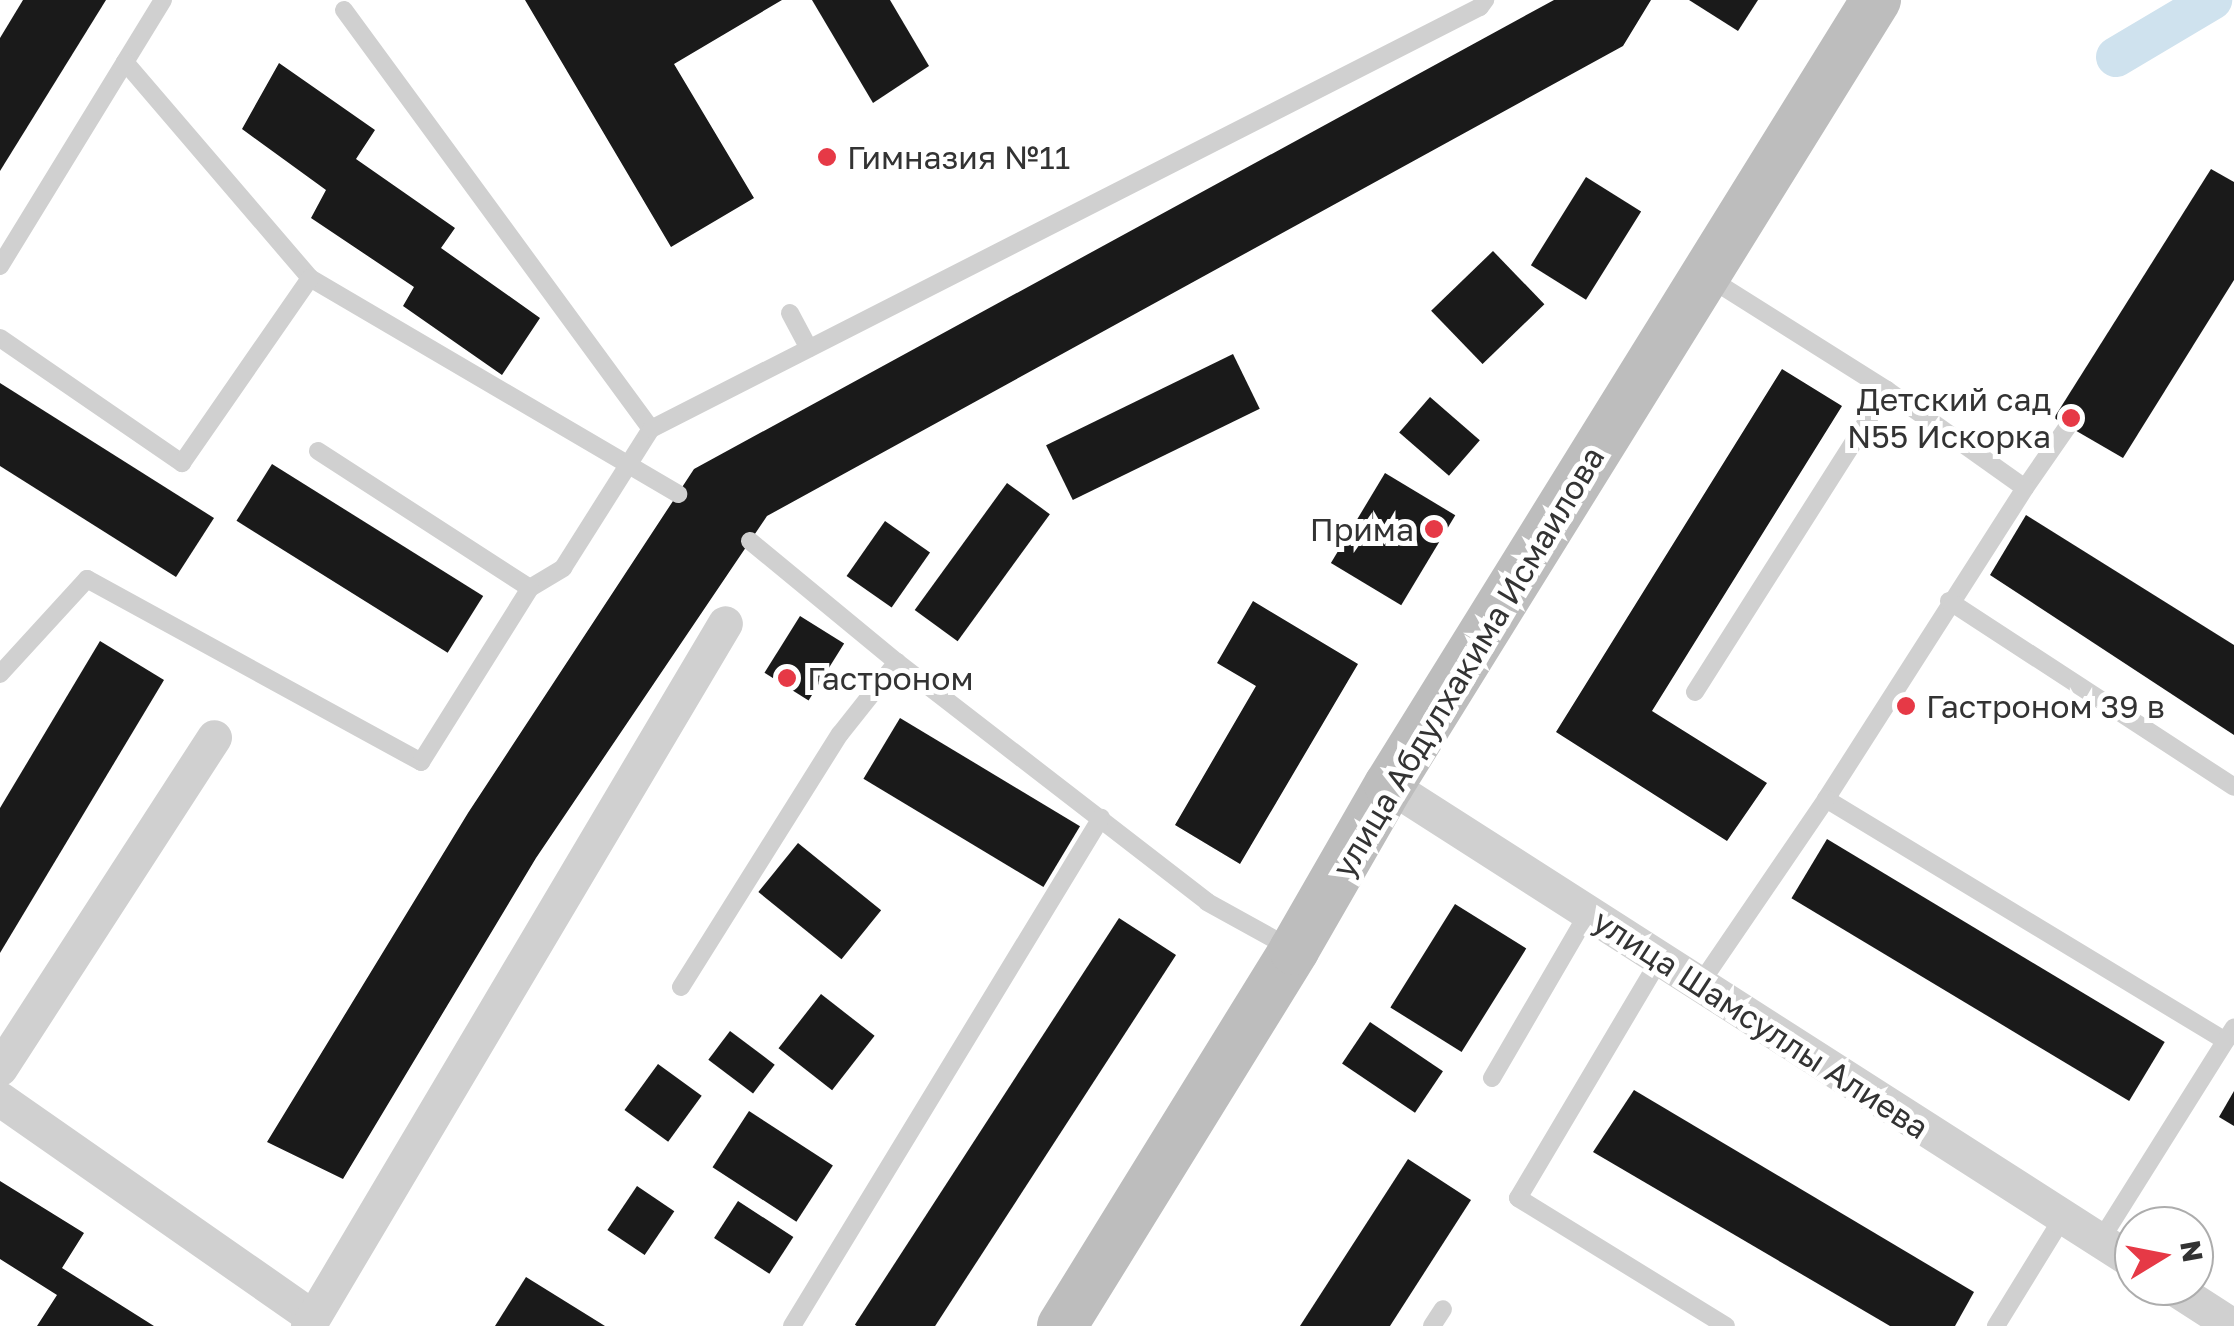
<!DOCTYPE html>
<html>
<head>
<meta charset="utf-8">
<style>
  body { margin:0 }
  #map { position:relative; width:2234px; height:1326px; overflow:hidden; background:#fff; font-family:"Golos Text",sans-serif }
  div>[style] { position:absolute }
  .canal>* { height:40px; margin:-20px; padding:0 20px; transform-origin:20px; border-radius:20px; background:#cfe2ee }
  .building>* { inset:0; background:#1a1a1a; transform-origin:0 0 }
  .lane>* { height:18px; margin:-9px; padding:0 9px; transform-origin:9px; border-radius:9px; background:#d0d0d0 }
  .street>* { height:35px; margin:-17.5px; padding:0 17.5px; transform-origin:17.5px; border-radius:17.5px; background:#d0d0d0 }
  .secondary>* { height:50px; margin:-25px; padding:0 25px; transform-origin:25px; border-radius:25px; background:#bdbdbd }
  .dots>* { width:28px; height:28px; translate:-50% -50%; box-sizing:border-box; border:5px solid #fff; border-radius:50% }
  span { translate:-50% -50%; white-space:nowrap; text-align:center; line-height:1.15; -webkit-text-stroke:10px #fff; paint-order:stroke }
  .poi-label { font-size:32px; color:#333 }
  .left { translate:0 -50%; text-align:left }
  .right { translate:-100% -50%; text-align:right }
  .street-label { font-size:32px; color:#333 }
  .north { position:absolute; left:2114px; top:1206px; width:100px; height:100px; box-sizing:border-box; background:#fff; border:2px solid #adadad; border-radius:50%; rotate:80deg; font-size:28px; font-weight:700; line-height:40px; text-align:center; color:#333 }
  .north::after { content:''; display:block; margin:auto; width:35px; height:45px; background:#e63946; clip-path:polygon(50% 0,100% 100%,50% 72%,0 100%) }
</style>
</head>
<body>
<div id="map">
  <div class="canal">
    <i style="left:2116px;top:57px;width:112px;rotate:-30.7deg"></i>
  </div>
  <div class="building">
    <i style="clip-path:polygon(23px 0,106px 0,0 171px,0 38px)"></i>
    <i style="clip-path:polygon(525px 0,782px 0,674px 64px,754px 198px,671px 247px)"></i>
    <i style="clip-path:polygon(812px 0,890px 0,929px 66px,873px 103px)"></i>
    <i style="clip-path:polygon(1554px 0,1651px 0,1623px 46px,767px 516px,536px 858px,343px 1179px,267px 1142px,468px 813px,694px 469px)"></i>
    <i style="clip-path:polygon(1689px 0,1758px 0,1738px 31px)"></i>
    <i style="clip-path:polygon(279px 63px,375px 130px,356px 159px,455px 228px,441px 248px,540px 318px,502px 375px,403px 306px,414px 287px,311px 218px,326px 190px,242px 129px)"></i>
    <i style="clip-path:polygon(2211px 169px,2234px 182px,2234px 280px,2123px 458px,2054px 418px)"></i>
    <i style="left:1586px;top:177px;width:65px;height:104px;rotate:32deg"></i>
    <i style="left:1493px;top:251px;width:74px;height:86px;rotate:46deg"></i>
    <i style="left:1233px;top:354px;width:61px;height:208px;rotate:64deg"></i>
    <i style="clip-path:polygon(1782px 369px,1842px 406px,1652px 711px,1767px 783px,1727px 841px,1556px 732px)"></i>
    <i style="clip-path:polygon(0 383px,214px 518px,176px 577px,0 466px)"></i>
    <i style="left:1430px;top:397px;width:66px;height:47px;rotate:41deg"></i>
    <i style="left:272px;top:464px;width:249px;height:67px;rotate:32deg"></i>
    <i style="left:1385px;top:473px;width:82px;height:105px;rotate:31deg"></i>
    <i style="left:1007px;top:483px;width:53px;height:157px;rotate:36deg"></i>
    <i style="clip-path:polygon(2026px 515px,2234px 645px,2234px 735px,1990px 575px)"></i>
    <i style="left:885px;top:521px;width:55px;height:67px;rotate:35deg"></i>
    <i style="clip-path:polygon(1253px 601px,1358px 664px,1240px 864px,1175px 825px,1256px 686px,1217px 663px)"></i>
    <i style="left:800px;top:616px;width:52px;height:67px;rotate:32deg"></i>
    <i style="clip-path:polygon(100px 641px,164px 680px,0 953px,0 808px)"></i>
    <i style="left:900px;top:718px;width:210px;height:71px;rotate:31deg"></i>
    <i style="left:1827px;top:839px;width:394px;height:69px;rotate:31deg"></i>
    <i style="left:798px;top:843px;width:107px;height:63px;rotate:39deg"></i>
    <i style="left:1455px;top:904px;width:84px;height:122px;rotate:32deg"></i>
    <i style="left:1119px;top:918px;width:68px;height:485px;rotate:33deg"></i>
    <i style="left:821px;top:994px;width:68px;height:69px;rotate:38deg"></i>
    <i style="left:1370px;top:1022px;width:88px;height:50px;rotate:34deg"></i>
    <i style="left:730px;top:1031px;width:56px;height:36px;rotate:37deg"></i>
    <i style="left:658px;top:1064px;width:54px;height:57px;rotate:36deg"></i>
    <i style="clip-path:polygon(1634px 1090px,1974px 1292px,1955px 1326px,1890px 1326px,1593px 1152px)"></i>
    <i style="clip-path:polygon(2234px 1091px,2234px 1126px,2219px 1117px)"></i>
    <i style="left:749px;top:1111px;width:100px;height:67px;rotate:33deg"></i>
    <i style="clip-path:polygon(1408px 1159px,1471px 1200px,1390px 1326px,1300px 1326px)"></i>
    <i style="clip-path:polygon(0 1181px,84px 1233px,62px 1268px,154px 1326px,37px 1326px,57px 1295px,0 1259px)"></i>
    <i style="left:637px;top:1186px;width:45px;height:53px;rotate:34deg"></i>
    <i style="left:738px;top:1201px;width:66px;height:44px;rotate:33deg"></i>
    <i style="clip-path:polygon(526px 1277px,605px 1326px,495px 1326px)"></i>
  </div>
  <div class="lane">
    <i style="left:163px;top:0;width:73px;rotate:121.5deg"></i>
    <i style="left:125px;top:62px;width:284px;rotate:49.4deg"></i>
    <i style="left:310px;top:278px;width:427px;rotate:30.4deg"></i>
    <i style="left:344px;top:10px;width:519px;rotate:53.77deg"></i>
    <i style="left:0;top:266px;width:239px;rotate:-58.5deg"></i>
    <i style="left:1706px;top:276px;width:214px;rotate:32.2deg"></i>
    <i style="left:1887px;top:390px;width:169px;rotate:35.4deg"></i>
    <i style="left:2025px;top:488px;width:75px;rotate:-55.3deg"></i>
    <i style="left:790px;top:313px;width:40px;rotate:62deg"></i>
    <i style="left:0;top:338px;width:221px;rotate:34.5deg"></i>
    <i style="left:182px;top:463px;width:225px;rotate:-55.3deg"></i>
    <i style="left:318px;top:451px;width:252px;rotate:32.9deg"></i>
    <i style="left:530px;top:588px;width:39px;rotate:-31deg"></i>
    <i style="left:563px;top:568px;width:165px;rotate:-57.7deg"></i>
    <i style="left:651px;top:429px;width:930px;rotate:-26.98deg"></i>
    <i style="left:1480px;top:7px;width:9px;rotate:-54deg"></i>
    <i style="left:2025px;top:488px;width:369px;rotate:122.6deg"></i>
    <i style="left:1826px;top:799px;width:467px;rotate:31.2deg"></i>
    <i style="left:750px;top:541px;width:190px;rotate:39.5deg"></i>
    <i style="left:897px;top:662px;width:392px;rotate:37.7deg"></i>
    <i style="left:1207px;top:902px;width:97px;rotate:28.9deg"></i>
    <i style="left:1949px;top:601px;width:340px;rotate:33.1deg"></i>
    <i style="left:0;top:674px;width:129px;rotate:-47.5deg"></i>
    <i style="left:87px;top:579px;width:381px;rotate:28.7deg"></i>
    <i style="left:421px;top:762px;width:205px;rotate:-57.9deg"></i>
    <i style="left:1695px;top:692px;width:358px;rotate:-57.6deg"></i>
    <i style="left:1660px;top:959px;width:278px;rotate:120.7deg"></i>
    <i style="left:1518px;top:1198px;width:244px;rotate:31.6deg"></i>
    <i style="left:1700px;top:984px;width:224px;rotate:-55.7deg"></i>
    <i style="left:681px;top:987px;width:299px;rotate:-57.9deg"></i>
    <i style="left:840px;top:734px;width:92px;rotate:-51.6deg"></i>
    <i style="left:1492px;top:1078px;width:191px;rotate:-59.8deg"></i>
    <i style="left:2100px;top:1241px;width:252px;rotate:-57.9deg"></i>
    <i style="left:792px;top:1326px;width:595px;rotate:-58.69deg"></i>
    <i style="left:1432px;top:1326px;width:20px;rotate:-57deg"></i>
    <i style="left:1996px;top:1326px;width:128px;rotate:-58.4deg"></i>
  </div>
  <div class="street">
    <i style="left:1389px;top:785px;width:885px;rotate:32.63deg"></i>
    <i style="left:0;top:1068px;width:394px;rotate:-57.1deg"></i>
    <i style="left:0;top:1099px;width:381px;rotate:34.9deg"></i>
    <i style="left:2171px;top:1286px;width:74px;rotate:32.8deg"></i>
    <i style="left:308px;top:1326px;width:817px;rotate:-59.32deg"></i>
  </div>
  <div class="secondary">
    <i style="left:1062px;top:1326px;width:442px;rotate:-58.3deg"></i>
    <i style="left:1294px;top:950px;width:190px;rotate:-60.1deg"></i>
    <i style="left:1389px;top:785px;width:924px;rotate:-58.19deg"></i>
  </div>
  <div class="dots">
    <i style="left:827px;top:157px;background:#e63946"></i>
    <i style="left:2071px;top:418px;background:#e63946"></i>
    <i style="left:1434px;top:529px;background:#e63946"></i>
    <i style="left:787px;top:678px;background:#e63946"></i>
    <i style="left:1906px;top:706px;background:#e63946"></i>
  </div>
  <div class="poi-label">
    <span class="left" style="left:847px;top:157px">Гимназия №11</span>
    <span class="right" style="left:2051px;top:418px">Детский сад<br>N55 Искорка</span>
    <span class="right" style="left:1414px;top:529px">Прима</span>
    <span class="left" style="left:807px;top:678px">Гастроном</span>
    <span class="left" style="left:1926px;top:706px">Гастроном 39 в</span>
  </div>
  <div class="street-label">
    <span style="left:1468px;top:662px;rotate:-59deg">улица Абдулхакима Исмаилова</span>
    <span style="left:1761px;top:1024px;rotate:33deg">улица Шамсуллы Алиева</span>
  </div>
  <div class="north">N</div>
</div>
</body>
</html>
